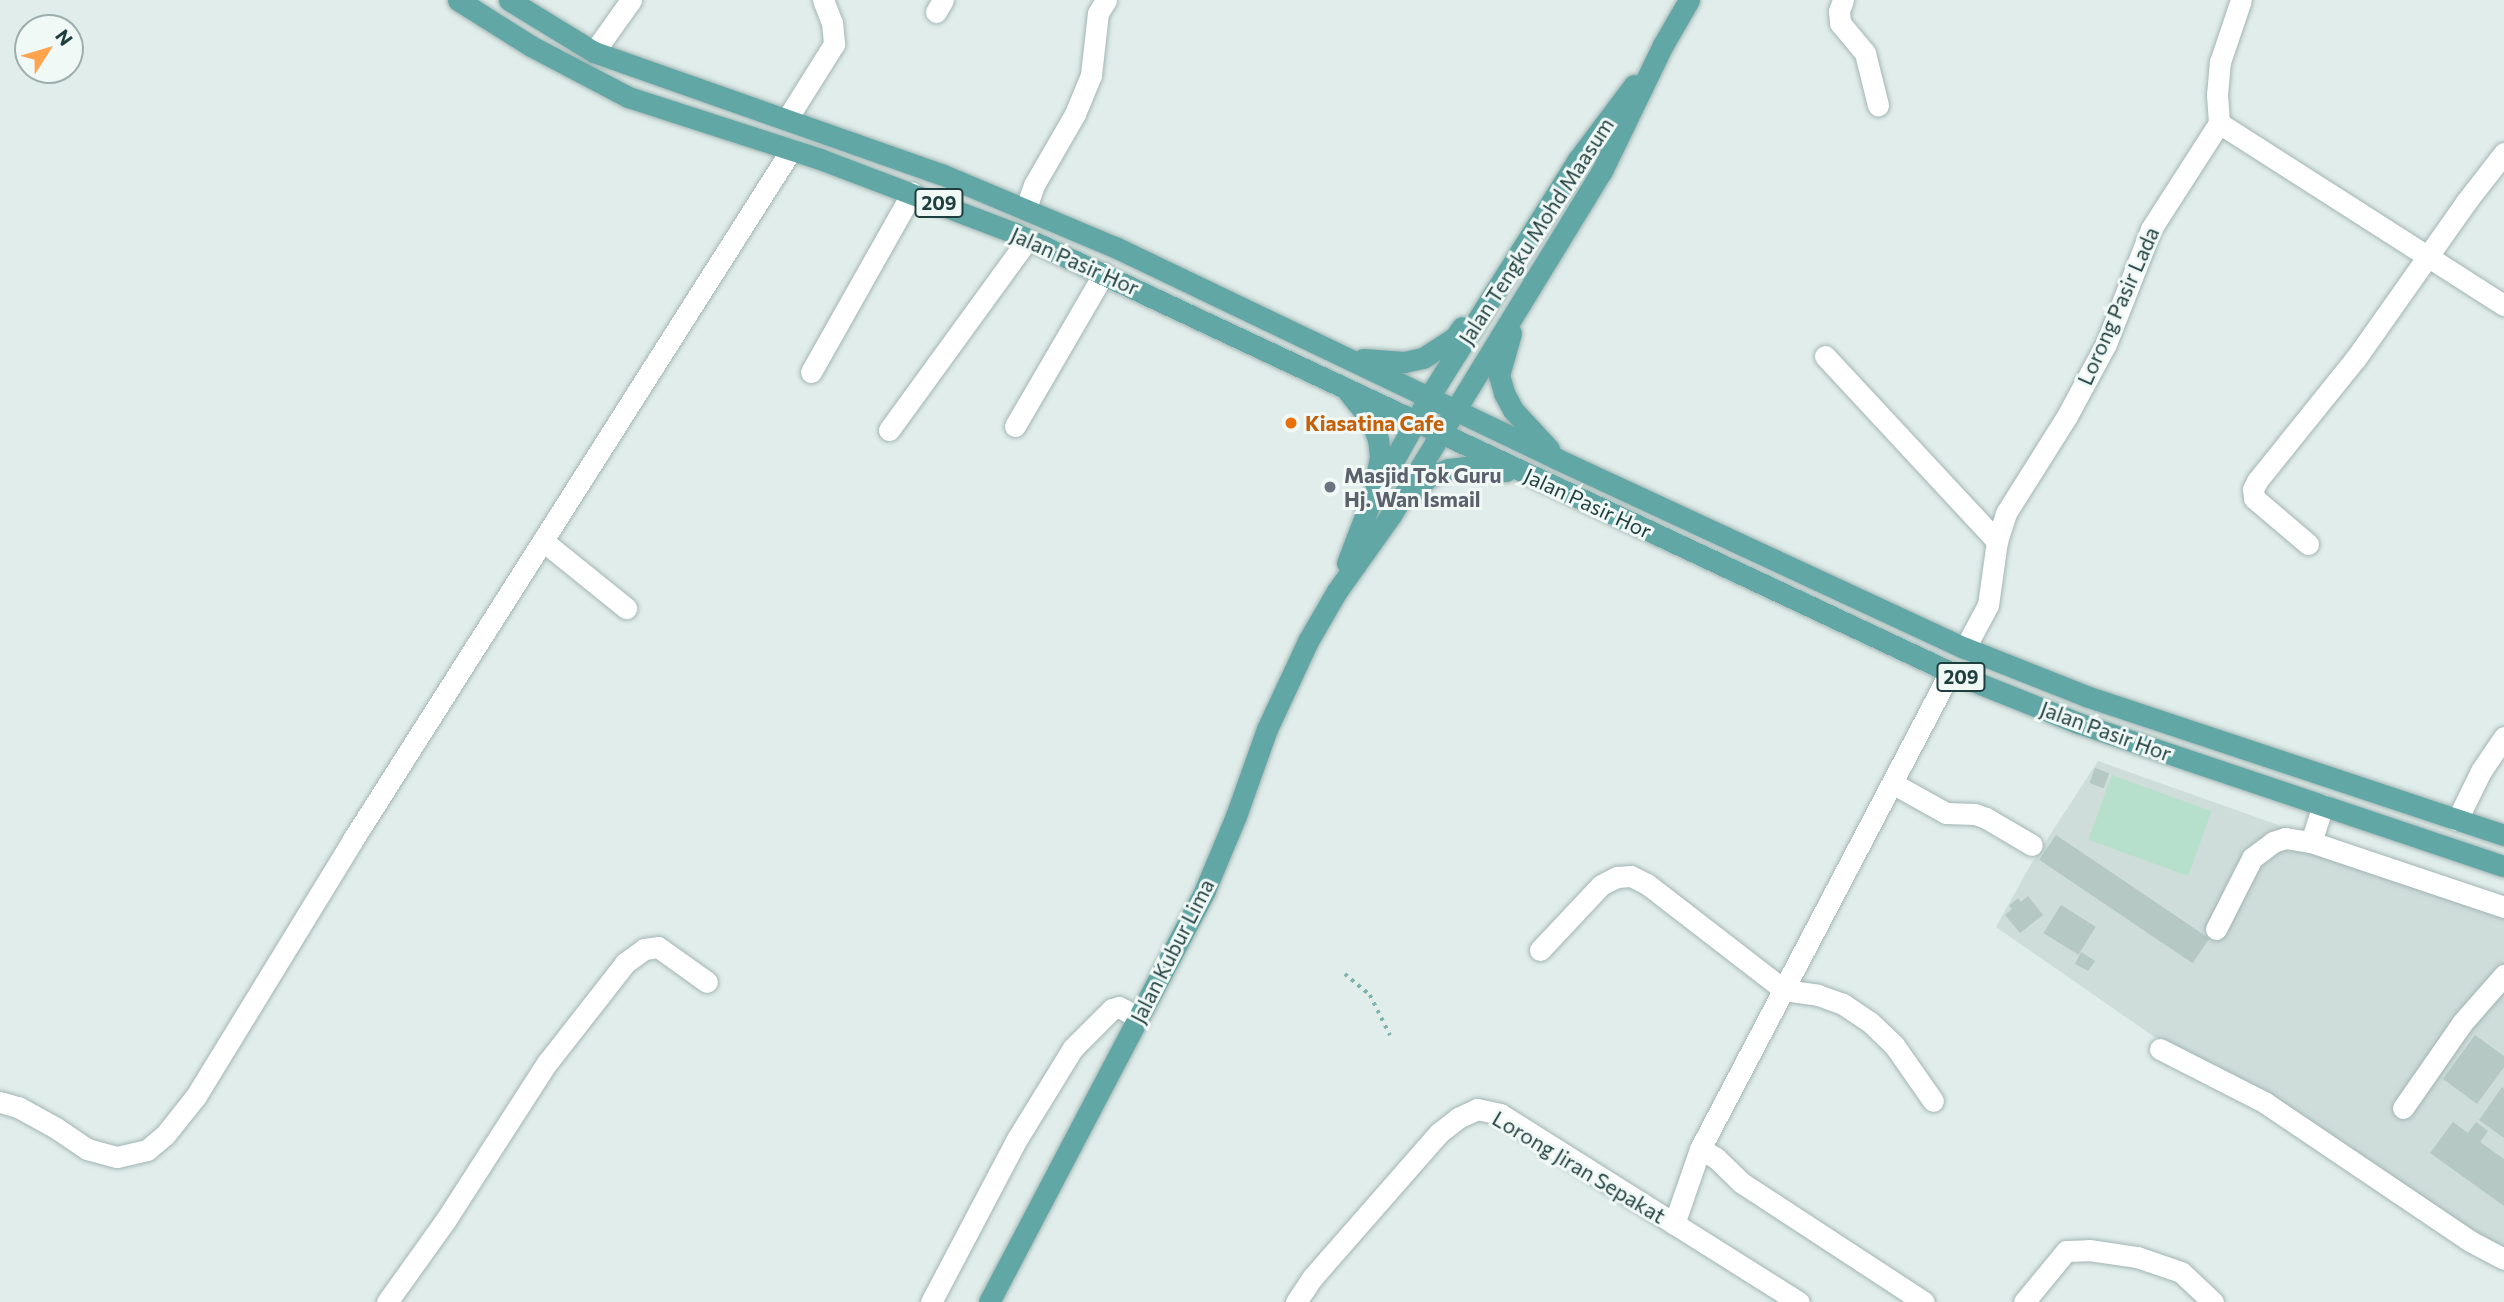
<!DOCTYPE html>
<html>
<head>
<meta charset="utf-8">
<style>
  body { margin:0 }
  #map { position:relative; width:2504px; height:1302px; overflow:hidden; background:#e0edea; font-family:Commissioner,sans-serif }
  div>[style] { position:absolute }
  .built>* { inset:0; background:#ceddda }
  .green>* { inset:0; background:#b7e0cc; transform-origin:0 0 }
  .building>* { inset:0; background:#b5c8c4; transform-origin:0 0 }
  .path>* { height:3.5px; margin-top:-1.75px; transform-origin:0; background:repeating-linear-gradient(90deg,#7eb3af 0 3.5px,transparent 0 8.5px) }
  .roads { filter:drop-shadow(0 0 2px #a2b5b3) drop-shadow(0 0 2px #a2b5b3) }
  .minor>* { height:21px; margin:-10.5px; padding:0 10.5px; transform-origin:10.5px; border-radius:10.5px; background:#fff }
  .major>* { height:21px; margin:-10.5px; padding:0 10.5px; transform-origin:10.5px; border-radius:10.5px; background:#61a7a5 }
  .dots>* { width:19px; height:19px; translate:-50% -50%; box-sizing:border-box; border:4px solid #f1f9f7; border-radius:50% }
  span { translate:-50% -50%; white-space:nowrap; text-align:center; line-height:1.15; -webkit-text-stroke:6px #f1f9f7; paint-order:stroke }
  .shield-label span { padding:2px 5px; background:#f1f9f7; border:2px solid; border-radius:5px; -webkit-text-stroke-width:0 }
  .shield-label { font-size:19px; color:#1f3f3e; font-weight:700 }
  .street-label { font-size:21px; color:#1f3f3e }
  .food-label { font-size:21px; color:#c56008; font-weight:700 }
  .left { translate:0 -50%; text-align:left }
  .worship-label { font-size:21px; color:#5b616d; font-weight:700 }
  .north { position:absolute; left:14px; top:14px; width:70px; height:70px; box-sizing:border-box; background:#f1f9f7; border:2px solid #9dafad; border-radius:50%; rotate:53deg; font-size:19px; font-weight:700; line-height:28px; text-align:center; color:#1f3f3e }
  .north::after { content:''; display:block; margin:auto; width:24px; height:32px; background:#ffa34c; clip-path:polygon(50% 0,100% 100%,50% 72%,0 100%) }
</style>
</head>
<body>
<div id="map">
  <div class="built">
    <i style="clip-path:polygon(2098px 761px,2281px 826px,2504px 900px,2504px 1252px,2241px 1082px,2153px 1036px,1996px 927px,2031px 864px)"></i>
  </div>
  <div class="green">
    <i style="left:2112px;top:775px;width:106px;height:69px;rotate:20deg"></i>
  </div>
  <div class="building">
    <i style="left:2095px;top:768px;width:15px;height:16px;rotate:20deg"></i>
    <i style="left:2056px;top:835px;width:185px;height:30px;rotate:34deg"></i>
    <i style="clip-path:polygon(2028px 896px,2043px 915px,2020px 933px,2005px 915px,2012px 909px,2009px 906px,2018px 898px,2021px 902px)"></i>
    <i style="left:2061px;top:905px;width:41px;height:33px;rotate:32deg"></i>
    <i style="clip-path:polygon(2081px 952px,2095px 961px,2088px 971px,2075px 964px)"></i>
    <i style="clip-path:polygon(2475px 1035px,2504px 1056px,2504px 1067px,2477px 1104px,2443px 1079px)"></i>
    <i style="clip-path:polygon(2502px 1087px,2504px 1089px,2504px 1138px,2479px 1120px)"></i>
    <i style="clip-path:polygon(2453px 1122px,2468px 1133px,2476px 1122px,2488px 1131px,2480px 1142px,2504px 1159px,2504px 1206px,2430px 1153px)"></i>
  </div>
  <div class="path">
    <i style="left:1345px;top:974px;width:33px;rotate:40deg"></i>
    <i style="left:1370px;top:995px;width:45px;rotate:63.4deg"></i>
  </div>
  <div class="roads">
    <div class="minor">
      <i style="left:1843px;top:0;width:12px;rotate:110deg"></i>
      <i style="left:1839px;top:11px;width:12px;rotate:85deg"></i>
      <i style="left:1840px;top:23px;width:39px;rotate:50deg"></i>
      <i style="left:1865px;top:53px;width:54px;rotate:76deg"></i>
      <i style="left:936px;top:12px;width:14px;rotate:-60deg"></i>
      <i style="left:594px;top:52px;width:64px;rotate:-54.6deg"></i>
      <i style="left:787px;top:119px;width:89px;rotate:-57.9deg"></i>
      <i style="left:834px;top:44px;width:21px;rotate:-95deg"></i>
      <i style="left:832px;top:23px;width:25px;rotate:-111deg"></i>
      <i style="left:2219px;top:123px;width:338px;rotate:32.6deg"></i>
      <i style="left:1026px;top:208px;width:24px;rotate:-71deg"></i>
      <i style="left:1034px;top:185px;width:82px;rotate:-60deg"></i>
      <i style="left:1075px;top:114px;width:42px;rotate:-67.7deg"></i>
      <i style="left:1091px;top:75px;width:62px;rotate:-83.6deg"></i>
      <i style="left:1098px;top:13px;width:15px;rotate:-58deg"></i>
      <i style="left:1825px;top:356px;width:253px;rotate:47.1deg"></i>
      <i style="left:811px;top:372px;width:206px;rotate:-60.6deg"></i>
      <i style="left:1015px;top:426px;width:177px;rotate:-59.8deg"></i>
      <i style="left:889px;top:430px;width:236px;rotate:-54deg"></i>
      <i style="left:543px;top:541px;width:107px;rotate:38.9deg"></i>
      <i style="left:2308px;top:544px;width:71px;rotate:-139.6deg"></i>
      <i style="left:2254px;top:498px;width:9px;rotate:-96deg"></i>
      <i style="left:2253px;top:489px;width:9px;rotate:-63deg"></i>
      <i style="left:2257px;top:481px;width:158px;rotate:-51.2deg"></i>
      <i style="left:2356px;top:358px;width:191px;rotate:-54.8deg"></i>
      <i style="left:2466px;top:202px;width:62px;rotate:-52.2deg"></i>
      <i style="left:1965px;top:648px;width:49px;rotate:-61.9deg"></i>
      <i style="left:1988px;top:605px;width:65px;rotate:-82deg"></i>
      <i style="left:1997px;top:541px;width:29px;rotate:-72deg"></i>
      <i style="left:2006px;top:513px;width:115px;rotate:-57.8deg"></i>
      <i style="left:2067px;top:416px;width:82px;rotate:-61.6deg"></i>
      <i style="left:2106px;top:344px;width:123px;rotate:-68.6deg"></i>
      <i style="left:2151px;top:229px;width:126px;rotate:-57.3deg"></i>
      <i style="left:2219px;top:123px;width:28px;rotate:-94deg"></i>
      <i style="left:2217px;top:95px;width:33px;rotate:-85deg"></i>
      <i style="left:2220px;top:62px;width:65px;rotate:-71.3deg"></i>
      <i style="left:1892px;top:783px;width:62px;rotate:29.1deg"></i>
      <i style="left:1946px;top:813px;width:29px;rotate:2deg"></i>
      <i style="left:1975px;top:814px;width:12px;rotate:20deg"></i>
      <i style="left:1986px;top:818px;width:53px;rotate:30.4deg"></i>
      <i style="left:2457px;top:820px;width:55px;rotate:-63.9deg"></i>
      <i style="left:2481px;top:771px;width:41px;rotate:-55.9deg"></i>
      <i style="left:2311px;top:842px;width:39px;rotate:-72deg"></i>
      <i style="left:2216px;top:929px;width:80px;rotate:-63.1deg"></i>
      <i style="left:2252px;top:858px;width:26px;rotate:-37deg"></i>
      <i style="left:2273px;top:842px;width:13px;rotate:-18deg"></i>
      <i style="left:2285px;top:838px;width:26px;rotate:9deg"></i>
      <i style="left:2311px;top:842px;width:204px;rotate:18.6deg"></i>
      <i style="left:1540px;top:950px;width:89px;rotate:-46.8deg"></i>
      <i style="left:1601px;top:885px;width:18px;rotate:-27deg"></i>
      <i style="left:1617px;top:877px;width:14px;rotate:-4deg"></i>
      <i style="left:1631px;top:876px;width:18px;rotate:27deg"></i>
      <i style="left:1647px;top:884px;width:173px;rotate:37.7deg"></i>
      <i style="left:1784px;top:990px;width:34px;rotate:8deg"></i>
      <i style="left:1818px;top:995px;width:27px;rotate:20deg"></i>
      <i style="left:1843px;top:1004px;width:32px;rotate:34deg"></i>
      <i style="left:1870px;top:1022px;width:33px;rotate:44deg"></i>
      <i style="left:1894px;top:1045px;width:68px;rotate:55.1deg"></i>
      <i style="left:2160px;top:1049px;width:117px;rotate:27deg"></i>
      <i style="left:2264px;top:1102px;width:249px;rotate:34deg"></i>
      <i style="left:2470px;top:1241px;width:38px;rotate:28deg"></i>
      <i style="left:0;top:1102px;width:19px;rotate:16deg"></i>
      <i style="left:18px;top:1107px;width:43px;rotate:28.9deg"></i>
      <i style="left:56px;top:1128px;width:37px;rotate:34deg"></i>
      <i style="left:87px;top:1149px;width:31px;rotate:15deg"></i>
      <i style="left:117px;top:1157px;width:31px;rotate:-13deg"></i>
      <i style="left:147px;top:1150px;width:23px;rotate:-40deg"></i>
      <i style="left:165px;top:1135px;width:50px;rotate:-51.5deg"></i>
      <i style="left:196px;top:1096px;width:299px;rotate:-58.5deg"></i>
      <i style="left:352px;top:841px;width:819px;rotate:-57.57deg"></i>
      <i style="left:2403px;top:1108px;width:103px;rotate:-55.2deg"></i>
      <i style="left:2462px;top:1023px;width:64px;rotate:-48.8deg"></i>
      <i style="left:1700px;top:1149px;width:18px;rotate:29deg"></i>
      <i style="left:1716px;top:1158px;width:36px;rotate:44deg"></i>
      <i style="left:1742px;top:1183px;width:217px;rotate:33.2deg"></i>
      <i style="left:1674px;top:1224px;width:79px;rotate:-70.9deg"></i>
      <i style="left:1700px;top:1149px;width:539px;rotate:-62.34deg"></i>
      <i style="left:387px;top:1302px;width:100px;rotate:-54.4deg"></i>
      <i style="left:445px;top:1221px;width:188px;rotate:-57.2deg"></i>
      <i style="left:547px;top:1063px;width:127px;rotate:-52deg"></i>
      <i style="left:625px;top:963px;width:24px;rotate:-36deg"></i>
      <i style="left:644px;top:949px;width:14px;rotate:-8deg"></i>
      <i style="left:658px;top:947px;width:60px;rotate:35.5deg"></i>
      <i style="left:931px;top:1302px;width:184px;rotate:-62.2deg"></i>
      <i style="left:1017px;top:1139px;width:107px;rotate:-58.4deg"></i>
      <i style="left:1073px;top:1048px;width:55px;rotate:-45deg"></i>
      <i style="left:1112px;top:1009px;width:7px;rotate:-16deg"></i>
      <i style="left:1119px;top:1007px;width:21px;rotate:28deg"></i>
      <i style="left:1296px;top:1302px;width:29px;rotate:-56deg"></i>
      <i style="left:1312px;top:1278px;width:193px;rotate:-48.8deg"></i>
      <i style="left:1439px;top:1133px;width:24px;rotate:-38deg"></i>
      <i style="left:1458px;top:1118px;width:21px;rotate:-25deg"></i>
      <i style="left:1477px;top:1109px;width:24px;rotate:12deg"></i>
      <i style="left:1500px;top:1114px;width:353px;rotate:32.2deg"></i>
      <i style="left:2024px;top:1302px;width:66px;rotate:-50.5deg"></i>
      <i style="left:2066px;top:1251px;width:23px;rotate:-2deg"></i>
      <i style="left:2089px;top:1250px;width:49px;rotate:8.3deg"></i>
      <i style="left:2137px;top:1257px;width:46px;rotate:18.8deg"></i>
      <i style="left:2181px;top:1272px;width:44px;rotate:43.2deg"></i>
    </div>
    <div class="major">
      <i style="left:458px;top:0;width:86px;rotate:32.2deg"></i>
      <i style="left:531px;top:46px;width:110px;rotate:27.7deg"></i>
      <i style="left:628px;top:97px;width:202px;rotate:17.9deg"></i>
      <i style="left:820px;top:159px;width:209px;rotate:20.8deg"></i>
      <i style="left:1015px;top:233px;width:1033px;rotate:25.15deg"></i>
      <i style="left:1950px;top:672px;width:138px;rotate:21.7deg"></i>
      <i style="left:2078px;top:723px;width:449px;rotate:18.6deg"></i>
      <i style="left:509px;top:0;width:100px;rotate:31.5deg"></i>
      <i style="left:594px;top:52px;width:368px;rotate:19.4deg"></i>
      <i style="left:941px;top:174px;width:189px;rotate:22.8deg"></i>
      <i style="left:1115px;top:247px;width:490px;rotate:25.6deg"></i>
      <i style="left:1557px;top:459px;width:450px;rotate:24.9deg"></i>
      <i style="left:1965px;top:648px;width:130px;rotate:21.6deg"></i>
      <i style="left:2086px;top:696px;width:441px;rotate:18.4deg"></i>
      <i style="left:1511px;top:333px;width:44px;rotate:105.9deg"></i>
      <i style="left:1499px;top:375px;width:19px;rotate:74deg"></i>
      <i style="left:1504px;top:393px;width:19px;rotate:62deg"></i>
      <i style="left:1513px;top:410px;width:53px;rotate:47.3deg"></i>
      <i style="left:1363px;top:359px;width:41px;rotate:4.2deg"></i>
      <i style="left:1404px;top:362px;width:19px;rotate:-12deg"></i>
      <i style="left:1423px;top:358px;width:38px;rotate:-33deg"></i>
      <i style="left:1455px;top:337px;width:12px;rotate:-55deg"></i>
      <i style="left:1349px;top:393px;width:35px;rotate:51deg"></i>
      <i style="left:1371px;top:420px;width:20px;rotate:70deg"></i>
      <i style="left:1378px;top:439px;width:17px;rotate:83deg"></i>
      <i style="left:1380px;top:456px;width:28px;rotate:100deg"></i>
      <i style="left:1410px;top:494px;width:27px;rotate:-42deg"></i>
      <i style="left:1430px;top:476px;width:19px;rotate:-21deg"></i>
      <i style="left:1448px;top:469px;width:19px;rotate:-6deg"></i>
      <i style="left:1467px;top:467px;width:39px;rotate:6deg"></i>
      <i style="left:1347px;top:563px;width:64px;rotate:-69deg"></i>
      <i style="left:1370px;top:503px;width:121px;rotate:-60.9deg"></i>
      <i style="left:1429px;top:397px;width:279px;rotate:-57.9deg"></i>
      <i style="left:1577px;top:161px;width:95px;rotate:-53.1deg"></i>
      <i style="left:989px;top:1302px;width:465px;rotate:-62.3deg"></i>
      <i style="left:1205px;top:890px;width:80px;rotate:-67.3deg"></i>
      <i style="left:1236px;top:816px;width:92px;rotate:-70.4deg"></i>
      <i style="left:1267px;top:729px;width:97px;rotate:-65deg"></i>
      <i style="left:1308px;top:641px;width:58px;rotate:-59.9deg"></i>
      <i style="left:1337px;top:591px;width:93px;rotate:-54.6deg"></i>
      <i style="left:1391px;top:515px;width:404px;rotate:-58.5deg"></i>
      <i style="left:1602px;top:171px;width:140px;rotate:-64.2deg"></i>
      <i style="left:1663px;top:45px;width:52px;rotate:-60deg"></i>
    </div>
  </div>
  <div class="dots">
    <i style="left:1291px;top:423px;background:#e8710a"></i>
    <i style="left:1330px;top:487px;background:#6b7280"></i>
  </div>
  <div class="shield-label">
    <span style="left:939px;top:203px">209</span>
    <span style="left:1961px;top:677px">209</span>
  </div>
  <div class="street-label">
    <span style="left:1536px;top:231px;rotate:-57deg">Jalan Tengku Mohd Maasum</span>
    <span style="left:1075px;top:261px;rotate:24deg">Jalan Pasir Hor</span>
    <span style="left:2118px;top:306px;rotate:-66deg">Lorong Pasir Lada</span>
    <span style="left:1588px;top:503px;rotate:25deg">Jalan Pasir Hor</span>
    <span style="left:2106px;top:731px;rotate:20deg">Jalan Pasir Hor</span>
    <span style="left:1172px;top:951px;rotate:-63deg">Jalan Kubur Lima</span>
    <span style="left:1579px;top:1167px;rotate:31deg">Lorong Jiran Sepakat</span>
  </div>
  <div class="food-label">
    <span class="left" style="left:1305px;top:423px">Kiasatina Cafe</span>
  </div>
  <div class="worship-label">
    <span class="left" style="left:1344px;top:487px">Masjid Tok Guru<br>Hj. Wan Ismail</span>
  </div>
  <div class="north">N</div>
</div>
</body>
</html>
